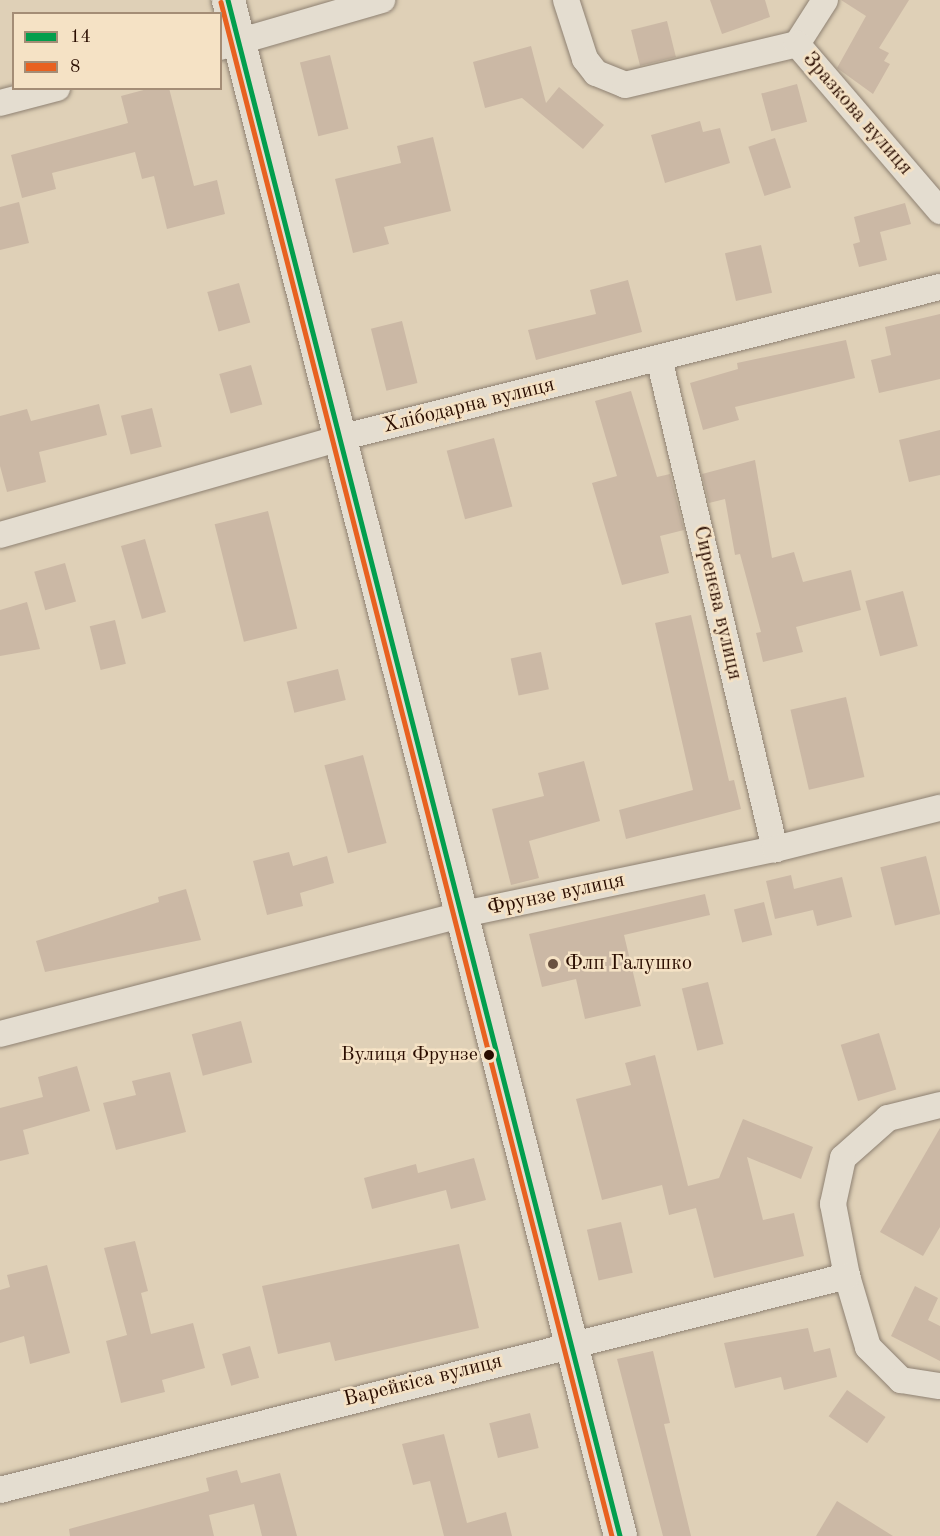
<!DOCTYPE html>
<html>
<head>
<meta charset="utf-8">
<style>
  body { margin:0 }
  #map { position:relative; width:940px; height:1536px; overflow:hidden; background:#dfd0b7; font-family:"Old Standard TT",serif }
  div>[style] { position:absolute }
  .building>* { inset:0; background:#cbb8a5; transform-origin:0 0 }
  .roads { filter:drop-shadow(0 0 2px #8e8172) drop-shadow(0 0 2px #8e8172) }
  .minor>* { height:26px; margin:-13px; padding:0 13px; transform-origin:13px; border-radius:13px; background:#e4ddd0 }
  .secondary>* { height:33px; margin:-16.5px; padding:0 16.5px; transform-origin:16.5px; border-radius:16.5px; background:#e4ddd0 }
  .bus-1>* { height:4.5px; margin:-2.25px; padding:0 2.25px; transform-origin:2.25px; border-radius:2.25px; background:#029e4d }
  .bus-2>* { height:4.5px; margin:-2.25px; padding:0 2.25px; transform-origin:2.25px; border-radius:2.25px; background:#e86120 }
  .dots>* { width:16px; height:16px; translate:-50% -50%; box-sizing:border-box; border:3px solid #f5e2c5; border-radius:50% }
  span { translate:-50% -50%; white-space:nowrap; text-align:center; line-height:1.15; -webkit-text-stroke:5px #f5e2c5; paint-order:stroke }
  .bus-label { font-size:20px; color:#2a0d00 }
  .right { translate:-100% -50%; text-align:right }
  .street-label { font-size:21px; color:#2a0d00 }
  .poi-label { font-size:21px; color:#2a0d00 }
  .left { translate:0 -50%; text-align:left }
  .legend { position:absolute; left:12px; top:12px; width:210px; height:78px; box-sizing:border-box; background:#f5e2c5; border:2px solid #a48d76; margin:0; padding:8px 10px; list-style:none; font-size:18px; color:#2a0d00 }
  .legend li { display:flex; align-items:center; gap:12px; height:30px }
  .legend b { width:30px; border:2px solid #a48d76 }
</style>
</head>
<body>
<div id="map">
  <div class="building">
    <i style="clip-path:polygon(710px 0,765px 0,770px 17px,722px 34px)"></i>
    <i style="clip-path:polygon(841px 0,909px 0,879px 48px,889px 53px,884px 61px,890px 64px,873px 94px,837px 68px,866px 16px)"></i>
    <i style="left:667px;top:21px;width:37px;height:37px;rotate:76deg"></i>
    <i style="clip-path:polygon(531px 46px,546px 103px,559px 87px,604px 125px,583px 149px,522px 98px,485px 108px,473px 62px)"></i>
    <i style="left:330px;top:55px;width:76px;height:31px;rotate:76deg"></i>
    <i style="left:797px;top:84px;width:39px;height:37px;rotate:75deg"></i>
    <i style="clip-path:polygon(151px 88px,169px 88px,194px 186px,217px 180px,225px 214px,167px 229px,154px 176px,142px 179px,135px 152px,52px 173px,56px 189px,22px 198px,11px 155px,128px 123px,121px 96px)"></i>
    <i style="clip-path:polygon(700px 121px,703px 132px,720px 128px,730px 163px,665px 183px,651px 135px)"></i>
    <i style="clip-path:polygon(433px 137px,451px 211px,384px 227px,389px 244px,353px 253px,335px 179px,401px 163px,397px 146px)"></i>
    <i style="left:775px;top:138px;width:52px;height:28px;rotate:72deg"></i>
    <i style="clip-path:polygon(19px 202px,29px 243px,0 250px,0 207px)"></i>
    <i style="clip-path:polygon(905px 203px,911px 224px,880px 232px,887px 260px,859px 267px,853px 244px,860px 242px,854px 217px)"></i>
    <i style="left:761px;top:245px;width:49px;height:37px;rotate:77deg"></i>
    <i style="clip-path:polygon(628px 280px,642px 332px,536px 360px,528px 330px,596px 314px,590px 290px)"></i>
    <i style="left:239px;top:283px;width:41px;height:33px;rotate:74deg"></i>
    <i style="clip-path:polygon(940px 314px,940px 379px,879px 393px,871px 360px,891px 355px,885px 327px)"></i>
    <i style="left:402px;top:321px;width:64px;height:32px;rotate:76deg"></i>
    <i style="clip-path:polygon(846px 340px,855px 378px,735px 407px,739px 420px,703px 430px,690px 383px,738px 369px,737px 363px)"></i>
    <i style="left:251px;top:365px;width:41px;height:33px;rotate:74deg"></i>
    <i style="clip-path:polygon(631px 391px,657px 477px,670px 474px,684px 530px,660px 536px,669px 573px,622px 585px,592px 483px,617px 476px,595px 401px)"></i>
    <i style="clip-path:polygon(99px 404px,107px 435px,39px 452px,46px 482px,7px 492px,0 466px,0 416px,27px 409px,31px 421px)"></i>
    <i style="left:152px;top:408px;width:40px;height:32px;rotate:76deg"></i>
    <i style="clip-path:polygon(940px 430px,940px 475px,909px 482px,899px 440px)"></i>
    <i style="left:494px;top:438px;width:71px;height:49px;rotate:75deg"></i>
    <i style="clip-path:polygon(755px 460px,772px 558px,794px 552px,803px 582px,851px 570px,861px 610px,796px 627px,803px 652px,763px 662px,756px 633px,761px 632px,740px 554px,735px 555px,725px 499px,709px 503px,702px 474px)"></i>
    <i style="left:268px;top:511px;width:121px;height:55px;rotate:76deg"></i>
    <i style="left:145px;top:539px;width:76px;height:25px;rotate:74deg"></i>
    <i style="left:65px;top:563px;width:40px;height:32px;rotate:74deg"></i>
    <i style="left:903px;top:591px;width:57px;height:39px;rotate:75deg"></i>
    <i style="clip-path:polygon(27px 602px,40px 649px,0 656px,0 610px)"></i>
    <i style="clip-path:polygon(691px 615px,729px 781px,734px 780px,741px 809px,626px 839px,619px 810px,693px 790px,655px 623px)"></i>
    <i style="left:115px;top:620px;width:45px;height:26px;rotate:76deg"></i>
    <i style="left:541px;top:652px;width:38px;height:31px;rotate:78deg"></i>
    <i style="left:338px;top:669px;width:32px;height:53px;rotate:76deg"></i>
    <i style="left:846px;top:697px;width:82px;height:57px;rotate:77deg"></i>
    <i style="left:363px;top:755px;width:91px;height:40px;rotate:75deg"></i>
    <i style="clip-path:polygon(584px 761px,600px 821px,529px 841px,539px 878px,511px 885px,492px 809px,544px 796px,538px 773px)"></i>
    <i style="clip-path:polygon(289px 852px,293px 866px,327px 856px,334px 883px,300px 893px,303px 906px,267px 915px,253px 861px)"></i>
    <i style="left:926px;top:856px;width:60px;height:47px;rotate:76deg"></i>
    <i style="clip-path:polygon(791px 875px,794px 889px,842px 877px,852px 917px,817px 926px,813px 910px,775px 919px,766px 881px)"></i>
    <i style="clip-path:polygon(186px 889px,201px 940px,45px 972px,36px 941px,159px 902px,158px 897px)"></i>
    <i style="clip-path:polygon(705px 894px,710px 915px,624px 935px,641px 1006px,585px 1019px,576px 979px,542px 987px,529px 934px)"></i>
    <i style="left:764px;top:902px;width:34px;height:31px;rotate:76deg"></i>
    <i style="left:708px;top:982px;width:64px;height:27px;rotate:76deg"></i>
    <i style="left:241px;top:1021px;width:43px;height:51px;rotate:75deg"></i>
    <i style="left:879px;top:1033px;width:59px;height:40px;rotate:73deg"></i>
    <i style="clip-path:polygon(655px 1055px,688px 1186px,719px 1178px,743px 1119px,813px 1147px,801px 1179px,747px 1157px,763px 1220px,794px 1213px,804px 1256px,714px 1278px,696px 1208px,669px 1215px,662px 1185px,602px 1200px,576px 1099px,631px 1085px,625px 1063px)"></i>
    <i style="clip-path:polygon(77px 1066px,90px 1111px,23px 1130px,29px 1154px,0 1161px,0 1108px,43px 1097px,38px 1077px)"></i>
    <i style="clip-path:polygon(170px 1072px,186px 1132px,116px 1150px,103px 1103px,136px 1095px,132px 1081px)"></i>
    <i style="clip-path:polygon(940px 1128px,940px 1227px,923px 1256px,880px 1232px)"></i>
    <i style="clip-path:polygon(474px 1158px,486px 1200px,451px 1209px,446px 1190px,372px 1209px,364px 1178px,416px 1164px,418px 1173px)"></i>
    <i style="left:621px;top:1222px;width:52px;height:35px;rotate:77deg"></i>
    <i style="clip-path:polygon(135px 1241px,148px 1291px,141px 1293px,151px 1334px,193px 1323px,205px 1368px,162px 1380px,165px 1392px,121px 1403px,106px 1341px,127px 1335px,104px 1248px)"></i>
    <i style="clip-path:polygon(459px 1244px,479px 1328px,335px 1361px,330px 1342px,278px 1354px,262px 1286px)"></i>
    <i style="clip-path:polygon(47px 1265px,70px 1353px,30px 1364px,24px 1336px,0 1343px,0 1290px,10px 1287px,7px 1275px)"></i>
    <i style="clip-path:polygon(915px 1286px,938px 1298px,928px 1320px,940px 1326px,940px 1361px,891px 1336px)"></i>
    <i style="clip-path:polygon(808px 1328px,814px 1352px,830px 1348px,837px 1377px,784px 1390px,781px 1377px,735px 1388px,724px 1343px)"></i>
    <i style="left:250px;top:1346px;width:33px;height:29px;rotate:74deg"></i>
    <i style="clip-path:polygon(653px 1351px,670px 1423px,664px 1424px,691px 1536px,663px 1536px,617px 1359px)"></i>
    <i style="left:847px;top:1390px;width:47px;height:32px;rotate:35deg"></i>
    <i style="left:530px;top:1413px;width:36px;height:42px;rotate:76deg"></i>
    <i style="clip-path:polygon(444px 1434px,467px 1523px,506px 1512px,512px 1536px,444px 1536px,430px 1481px,413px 1485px,402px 1444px)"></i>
    <i style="clip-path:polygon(237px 1470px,241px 1483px,280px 1473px,297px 1536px,262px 1536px,254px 1504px,209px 1515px,214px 1536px,70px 1536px,69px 1529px,209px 1491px,206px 1478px)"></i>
    <i style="clip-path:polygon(837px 1501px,893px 1536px,816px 1536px)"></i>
  </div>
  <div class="roads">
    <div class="minor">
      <i style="left:566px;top:0;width:62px;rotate:72.1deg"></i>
      <i style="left:585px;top:59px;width:18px;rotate:52deg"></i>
      <i style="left:596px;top:73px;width:31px;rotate:22deg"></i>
      <i style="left:625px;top:85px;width:177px;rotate:-13.4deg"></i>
      <i style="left:797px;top:44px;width:52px;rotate:-57.5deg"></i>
      <i style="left:797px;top:44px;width:220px;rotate:49.4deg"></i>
      <i style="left:220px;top:47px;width:169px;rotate:-16.2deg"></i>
      <i style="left:0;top:103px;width:59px;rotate:-14.7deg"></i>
      <i style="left:659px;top:358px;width:505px;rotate:76.71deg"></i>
      <i style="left:0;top:535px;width:354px;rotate:-15.9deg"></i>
      <i style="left:340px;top:438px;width:619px;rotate:-14.13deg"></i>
      <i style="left:0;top:1034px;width:478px;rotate:-14.5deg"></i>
      <i style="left:463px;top:914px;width:319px;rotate:-11.8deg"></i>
      <i style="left:775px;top:849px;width:170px;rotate:-14deg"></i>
      <i style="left:940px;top:1105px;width:54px;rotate:166deg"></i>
      <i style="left:888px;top:1118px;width:60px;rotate:138.4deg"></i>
      <i style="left:843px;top:1158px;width:47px;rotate:102.3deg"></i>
      <i style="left:833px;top:1204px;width:73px;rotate:79deg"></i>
      <i style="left:847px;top:1276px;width:74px;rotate:73.5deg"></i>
      <i style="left:868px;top:1347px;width:47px;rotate:45deg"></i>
      <i style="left:901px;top:1380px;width:39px;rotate:9deg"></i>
      <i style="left:0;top:1490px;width:874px;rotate:-14.18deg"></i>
    </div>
    <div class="secondary">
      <i style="left:228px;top:0;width:1585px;rotate:75.68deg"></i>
    </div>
  </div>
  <div class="bus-1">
    <i style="left:228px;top:0;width:1585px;rotate:75.68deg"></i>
  </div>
  <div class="bus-2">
    <i style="left:221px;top:2px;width:1583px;rotate:75.7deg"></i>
  </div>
  <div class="dots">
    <i style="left:553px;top:964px;background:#695140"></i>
    <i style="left:489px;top:1055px;background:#2a0d00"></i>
  </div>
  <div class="bus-label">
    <span class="right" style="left:478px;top:1055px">Вулиця Фрунзе</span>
  </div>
  <div class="street-label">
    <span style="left:857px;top:114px;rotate:49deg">Зразкова вулиця</span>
    <span style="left:469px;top:406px;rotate:-14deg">Хлібодарна вулиця</span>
    <span style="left:717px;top:603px;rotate:77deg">Сиренєва вулиця</span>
    <span style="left:556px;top:895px;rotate:-12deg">Фрунзе вулиця</span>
    <span style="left:423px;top:1381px;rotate:-14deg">Варейкіса вулиця</span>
  </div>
  <div class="poi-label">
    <span class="left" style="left:565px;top:964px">Флп Галушко</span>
  </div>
  <ul class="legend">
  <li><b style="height:8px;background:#029e4d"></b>14</li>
  <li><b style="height:8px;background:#e86120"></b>8</li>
  </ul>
</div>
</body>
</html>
